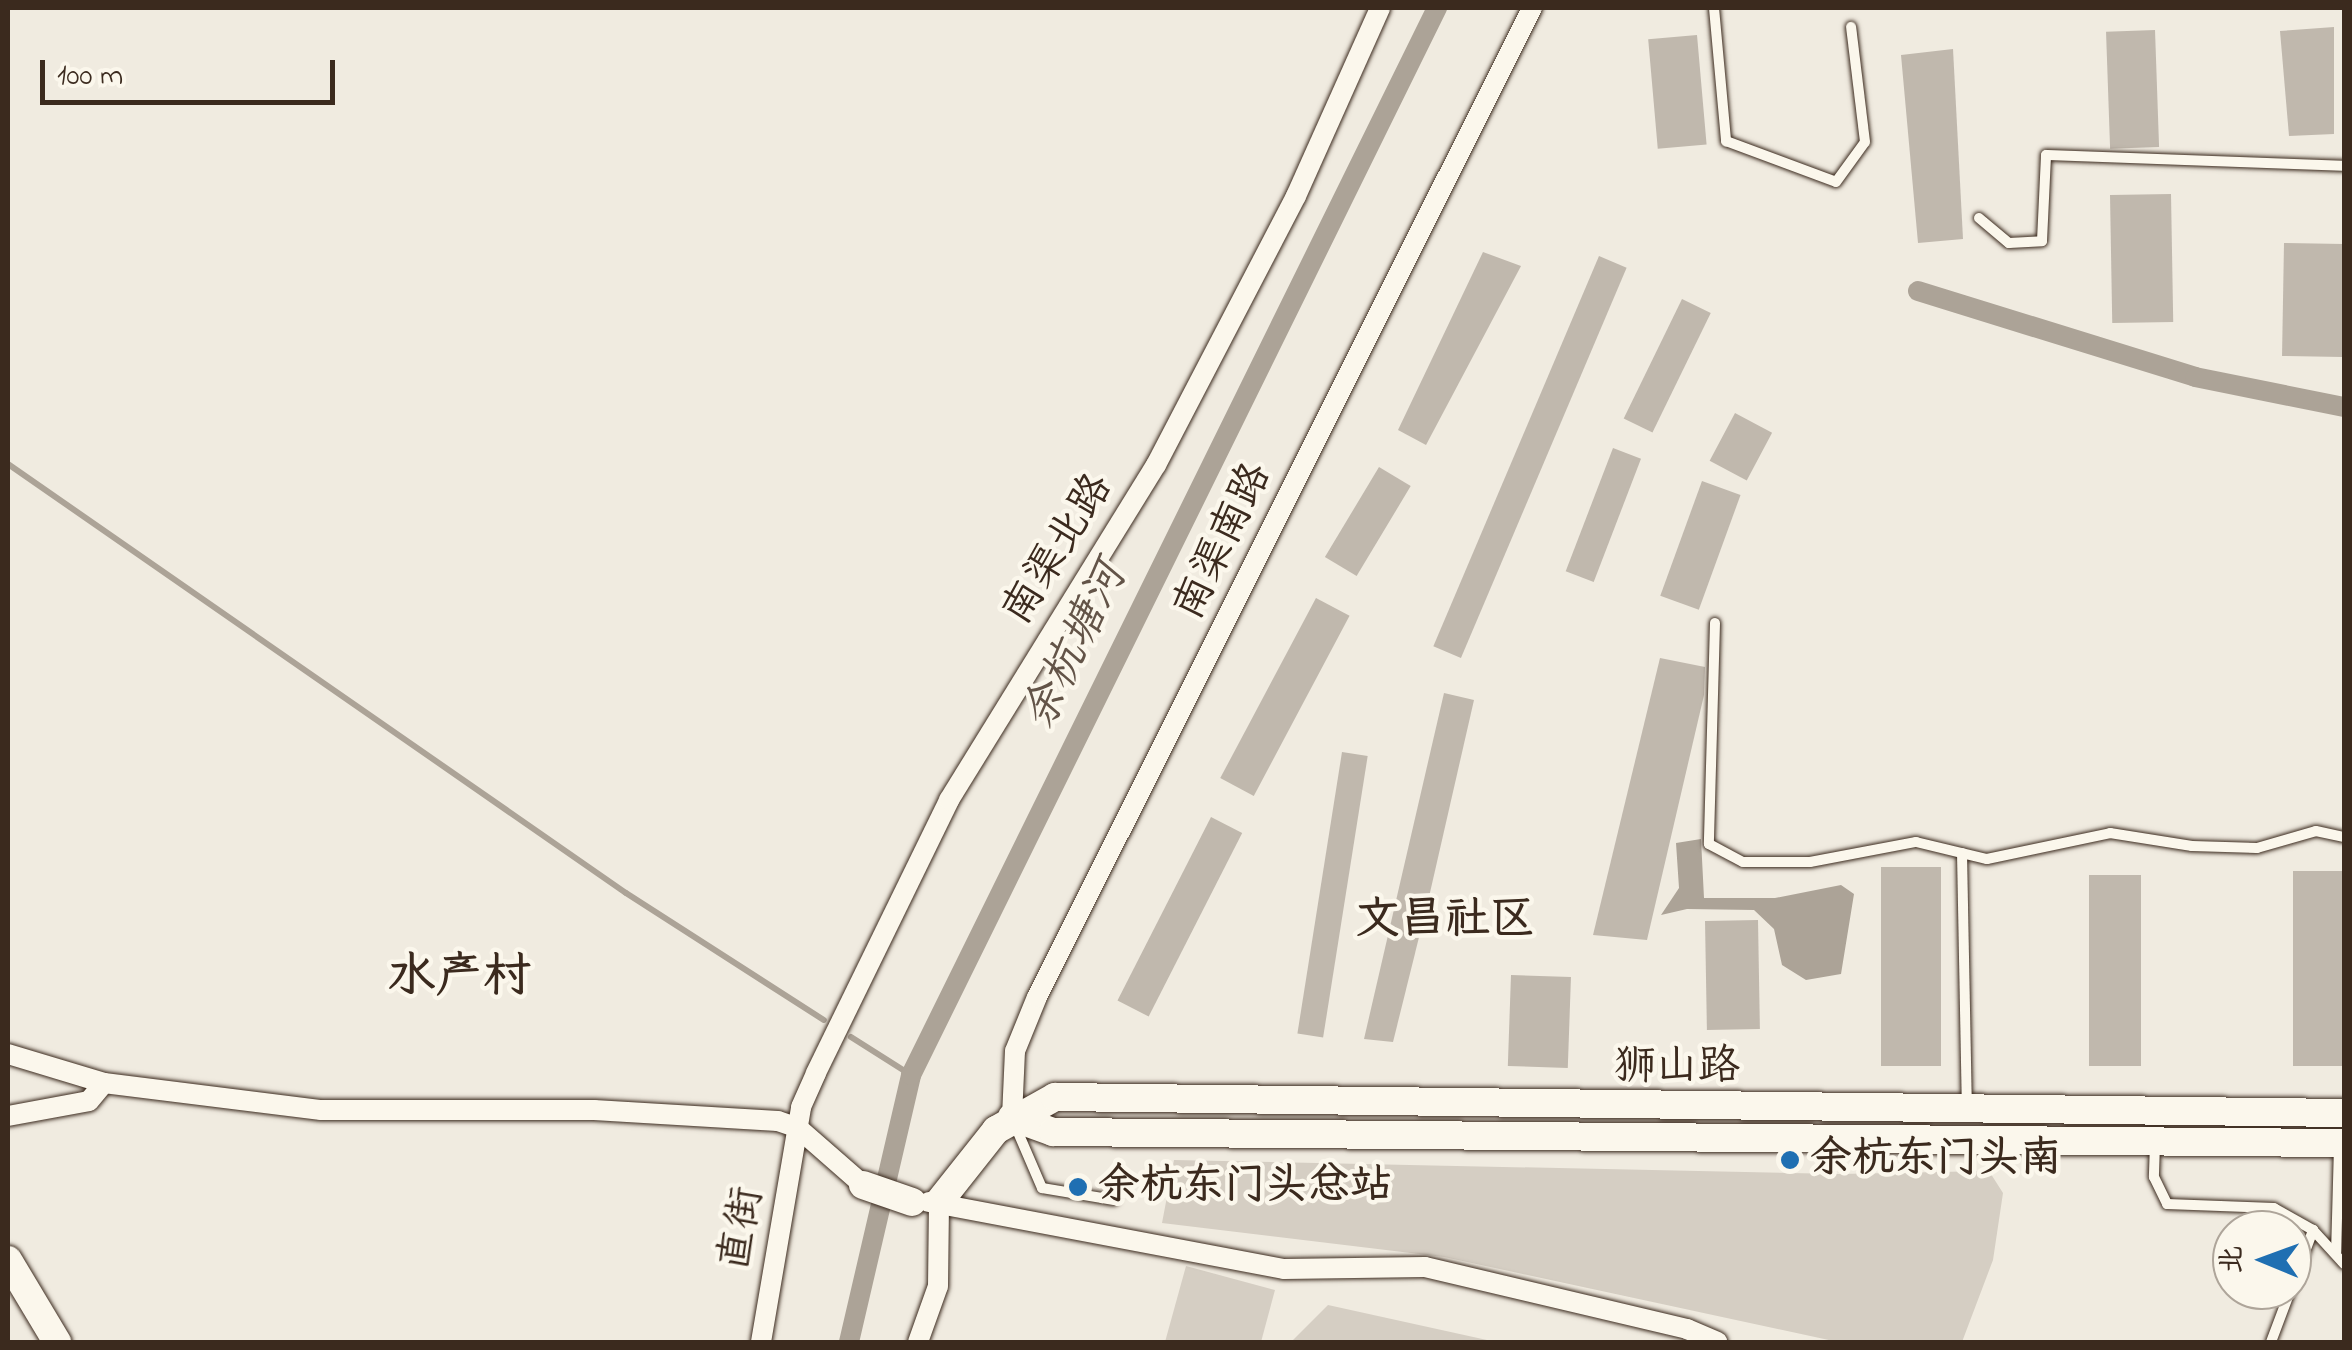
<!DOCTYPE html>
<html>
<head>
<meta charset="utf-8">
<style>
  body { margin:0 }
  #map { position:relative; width:2352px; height:1350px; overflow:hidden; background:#f0ebe0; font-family:"Indie Flower","LXGW WenKai TC",sans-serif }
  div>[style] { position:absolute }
  .green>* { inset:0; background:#d5cec3 }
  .water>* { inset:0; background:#aca397 }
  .stream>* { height:6px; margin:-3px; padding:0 3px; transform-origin:3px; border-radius:3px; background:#aca397 }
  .canal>* { height:20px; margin:-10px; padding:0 10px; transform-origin:10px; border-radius:10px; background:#aca397 }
  .building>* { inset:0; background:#c0b8ad; transform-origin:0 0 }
  .roads { filter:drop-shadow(0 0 2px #3b2a1e) drop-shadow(0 0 2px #3b2a1e) }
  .lane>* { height:10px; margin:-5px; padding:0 5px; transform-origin:5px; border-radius:5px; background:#fbf7ec }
  .street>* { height:20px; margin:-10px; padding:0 10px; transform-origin:10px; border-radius:10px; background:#fbf7ec }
  .secondary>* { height:28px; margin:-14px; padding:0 14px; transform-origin:14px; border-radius:14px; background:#fbf7ec }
  .dots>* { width:28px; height:28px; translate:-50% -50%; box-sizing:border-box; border:5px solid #fbf7ec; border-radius:50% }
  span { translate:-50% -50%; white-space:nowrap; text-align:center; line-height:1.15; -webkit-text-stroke:9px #fbf7ec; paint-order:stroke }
  .street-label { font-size:42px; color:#3b2a1e }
  .poi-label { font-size:42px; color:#3b2a1e; font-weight:700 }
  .left { translate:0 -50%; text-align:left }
  .water-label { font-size:45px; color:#635448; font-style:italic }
  .neighbourhood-label { font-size:45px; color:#3b2a1e; font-weight:700 }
  .quarter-label { font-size:48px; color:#3b2a1e; font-weight:700 }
  .frame { position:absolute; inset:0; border:10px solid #3b2a1e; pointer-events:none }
  .north { position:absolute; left:2212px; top:1210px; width:100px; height:100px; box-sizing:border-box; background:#fbf7ec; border:2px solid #aea59a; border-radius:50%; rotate:271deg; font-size:28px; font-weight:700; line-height:40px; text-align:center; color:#3b2a1e }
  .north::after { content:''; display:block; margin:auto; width:35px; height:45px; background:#1f6fb2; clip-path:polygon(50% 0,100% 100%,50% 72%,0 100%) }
  .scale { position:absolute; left:40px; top:60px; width:295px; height:45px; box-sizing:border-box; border:5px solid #3b2a1e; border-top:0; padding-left:12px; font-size:30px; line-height:35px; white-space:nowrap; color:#3b2a1e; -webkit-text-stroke:8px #fbf7ec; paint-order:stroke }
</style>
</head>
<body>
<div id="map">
  <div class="green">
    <i style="clip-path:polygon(1174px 1160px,1840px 1174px,1989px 1171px,2003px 1193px,1993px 1260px,1962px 1342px,1838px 1342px,1444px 1257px,1162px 1223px)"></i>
    <i style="clip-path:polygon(1186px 1266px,1275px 1290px,1261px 1342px,1165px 1342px)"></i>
    <i style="clip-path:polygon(1328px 1305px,1496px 1342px,1291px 1342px)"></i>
  </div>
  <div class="water">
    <i style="clip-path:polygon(1701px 839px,1704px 898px,1775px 898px,1841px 885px,1854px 894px,1841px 974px,1806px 980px,1782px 965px,1774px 929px,1754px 910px,1687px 909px,1661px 915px,1679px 888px,1676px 843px)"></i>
  </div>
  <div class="stream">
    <i style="left:8px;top:464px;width:752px;rotate:34.77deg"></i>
    <i style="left:626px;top:893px;width:235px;rotate:32.7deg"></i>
    <i style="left:851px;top:1037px;width:71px;rotate:32.3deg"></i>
  </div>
  <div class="canal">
    <i style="left:1918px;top:291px;width:290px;rotate:17.2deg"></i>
    <i style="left:2195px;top:377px;width:152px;rotate:11.4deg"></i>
    <i style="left:849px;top:1342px;width:274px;rotate:-76.9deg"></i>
    <i style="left:911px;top:1075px;width:1190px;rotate:-63.76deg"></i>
  </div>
  <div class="building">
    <i style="clip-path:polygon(2334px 27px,2334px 134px,2289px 136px,2280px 31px)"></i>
    <i style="left:2155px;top:30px;width:117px;height:49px;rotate:88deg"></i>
    <i style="left:1697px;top:35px;width:110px;height:49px;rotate:85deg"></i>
    <i style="clip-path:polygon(1953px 49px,1963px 239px,1918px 243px,1901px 55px)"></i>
    <i style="left:2171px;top:194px;width:128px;height:61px;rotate:89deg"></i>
    <i style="left:2284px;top:243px;width:60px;height:113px;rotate:1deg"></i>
    <i style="clip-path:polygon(1483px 252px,1521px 266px,1426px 445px,1398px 430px)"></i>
    <i style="left:1599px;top:256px;width:30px;height:424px;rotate:23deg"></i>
    <i style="left:1682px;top:299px;width:32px;height:133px;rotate:26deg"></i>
    <i style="left:1735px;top:413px;width:42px;height:54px;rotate:28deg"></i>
    <i style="left:1613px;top:448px;width:30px;height:132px;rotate:21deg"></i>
    <i style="left:1379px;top:467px;width:37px;height:105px;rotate:31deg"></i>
    <i style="left:1702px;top:481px;width:41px;height:122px;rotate:20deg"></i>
    <i style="left:1316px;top:598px;width:38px;height:204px;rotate:28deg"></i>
    <i style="clip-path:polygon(1660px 658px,1705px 667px,1704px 695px,1647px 940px,1593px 935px)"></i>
    <i style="clip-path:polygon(1444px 693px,1474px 700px,1429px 897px,1393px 1042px,1364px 1039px)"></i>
    <i style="left:1342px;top:752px;width:26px;height:285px;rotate:9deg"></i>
    <i style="left:1211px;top:817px;width:35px;height:206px;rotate:27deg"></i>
    <i style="left:1941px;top:867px;width:199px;height:60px;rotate:90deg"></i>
    <i style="left:2293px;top:871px;width:51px;height:195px"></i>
    <i style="left:2141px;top:875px;width:191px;height:52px;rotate:90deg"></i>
    <i style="left:1758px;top:920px;width:109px;height:53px;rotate:89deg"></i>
    <i style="left:1511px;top:975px;width:60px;height:91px;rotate:2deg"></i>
  </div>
  <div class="roads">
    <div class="lane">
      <i style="left:1714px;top:8px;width:134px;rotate:84.8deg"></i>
      <i style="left:1726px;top:141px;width:117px;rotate:20.4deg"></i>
      <i style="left:1836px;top:182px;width:49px;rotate:-54.1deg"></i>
      <i style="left:1865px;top:142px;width:116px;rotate:-96.9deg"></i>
      <i style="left:1979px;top:218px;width:39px;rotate:40deg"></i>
      <i style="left:2009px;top:243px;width:33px;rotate:-3deg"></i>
      <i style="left:2042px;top:241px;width:86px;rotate:-87.3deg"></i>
      <i style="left:2046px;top:155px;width:298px;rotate:2.1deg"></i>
      <i style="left:1715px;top:623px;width:221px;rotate:91.6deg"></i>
      <i style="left:1709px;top:844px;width:38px;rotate:28deg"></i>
      <i style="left:1743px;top:862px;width:67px"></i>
      <i style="left:1810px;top:862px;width:108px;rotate:-10.7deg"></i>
      <i style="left:1916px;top:842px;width:73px;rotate:13.5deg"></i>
      <i style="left:1987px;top:859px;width:126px;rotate:-11.9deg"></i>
      <i style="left:2110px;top:833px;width:83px;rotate:9deg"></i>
      <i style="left:2192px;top:846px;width:65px;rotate:1.8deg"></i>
      <i style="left:2257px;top:848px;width:61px;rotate:-16.1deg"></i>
      <i style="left:2316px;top:831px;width:29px;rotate:12deg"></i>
      <i style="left:1962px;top:853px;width:254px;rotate:88.9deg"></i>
      <i style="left:1014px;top:1123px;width:71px;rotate:66.7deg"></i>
      <i style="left:1042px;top:1188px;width:73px;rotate:9.5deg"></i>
      <i style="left:2155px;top:1144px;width:33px;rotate:92deg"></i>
      <i style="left:2154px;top:1177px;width:30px;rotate:64deg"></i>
      <i style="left:2167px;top:1204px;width:107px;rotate:2.1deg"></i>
      <i style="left:2274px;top:1208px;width:45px;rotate:29.4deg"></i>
      <i style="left:2313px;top:1230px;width:46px;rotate:47.6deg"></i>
      <i style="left:2336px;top:1254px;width:108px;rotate:-88.4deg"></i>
      <i style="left:2271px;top:1342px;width:120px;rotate:-69.4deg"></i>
    </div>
    <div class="street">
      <i style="left:8px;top:1054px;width:100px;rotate:16.8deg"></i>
      <i style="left:104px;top:1083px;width:219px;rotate:7.1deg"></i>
      <i style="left:321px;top:1110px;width:273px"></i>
      <i style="left:594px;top:1110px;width:184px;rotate:3.4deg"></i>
      <i style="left:778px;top:1121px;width:21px;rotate:19deg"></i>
      <i style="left:798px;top:1128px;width:86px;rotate:41.2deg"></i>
      <i style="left:8px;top:1116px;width:82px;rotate:-10.5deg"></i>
      <i style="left:89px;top:1101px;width:23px;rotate:-50deg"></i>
      <i style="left:1012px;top:1117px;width:66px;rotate:-87.4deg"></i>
      <i style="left:1015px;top:1051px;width:58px;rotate:-67.8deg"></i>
      <i style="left:1037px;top:997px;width:1106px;rotate:-63.41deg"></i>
      <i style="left:929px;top:1202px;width:361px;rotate:10.7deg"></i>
      <i style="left:1284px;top:1269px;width:141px;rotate:-0.8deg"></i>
      <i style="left:1425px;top:1267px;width:269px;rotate:13.3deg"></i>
      <i style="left:1687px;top:1329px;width:33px;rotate:23deg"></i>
      <i style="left:761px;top:1342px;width:238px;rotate:-80.3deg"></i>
      <i style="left:801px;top:1107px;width:37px;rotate:-66deg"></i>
      <i style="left:816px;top:1073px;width:304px;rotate:-64deg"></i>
      <i style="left:949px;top:800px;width:394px;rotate:-58.3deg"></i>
      <i style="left:1156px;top:465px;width:303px;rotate:-62.5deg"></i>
      <i style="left:1296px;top:196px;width:206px;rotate:-65.9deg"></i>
      <i style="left:918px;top:1342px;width:59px;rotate:-70.3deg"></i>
      <i style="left:938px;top:1286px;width:84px;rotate:-89.3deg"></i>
    </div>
    <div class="secondary">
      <i style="left:1012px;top:1117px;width:44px;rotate:20.1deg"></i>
      <i style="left:1053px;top:1132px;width:1291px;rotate:0.49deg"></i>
      <i style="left:863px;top:1185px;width:52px;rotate:19.1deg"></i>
      <i style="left:939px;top:1202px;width:92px;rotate:-51.6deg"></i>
      <i style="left:996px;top:1130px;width:68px;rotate:-29.2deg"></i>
      <i style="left:1055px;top:1097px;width:1289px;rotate:0.71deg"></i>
      <i style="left:8px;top:1260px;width:96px;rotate:59.1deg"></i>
    </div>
  </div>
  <div class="dots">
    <i style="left:1790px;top:1160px;background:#1f6fb2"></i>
    <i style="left:1078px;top:1187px;background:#1f6fb2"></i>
  </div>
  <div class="street-label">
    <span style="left:1224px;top:542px;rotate:-64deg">南渠南路</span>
    <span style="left:1059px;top:550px;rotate:-58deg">南渠北路</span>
    <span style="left:1677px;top:1068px">狮山路</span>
    <span style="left:743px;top:1229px;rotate:-80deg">直街</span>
  </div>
  <div class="poi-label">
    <span class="left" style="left:1810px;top:1160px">余杭东门头南</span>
    <span class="left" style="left:1098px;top:1187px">余杭东门头总站</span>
  </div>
  <div class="water-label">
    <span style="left:1077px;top:647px;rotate:-64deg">余杭塘河</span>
  </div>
  <div class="neighbourhood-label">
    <span style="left:1445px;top:922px">文昌社区</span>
  </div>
  <div class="quarter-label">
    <span style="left:459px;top:979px">水产村</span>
  </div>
  <div class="frame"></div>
  <div class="north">北</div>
  <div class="scale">100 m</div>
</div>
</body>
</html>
